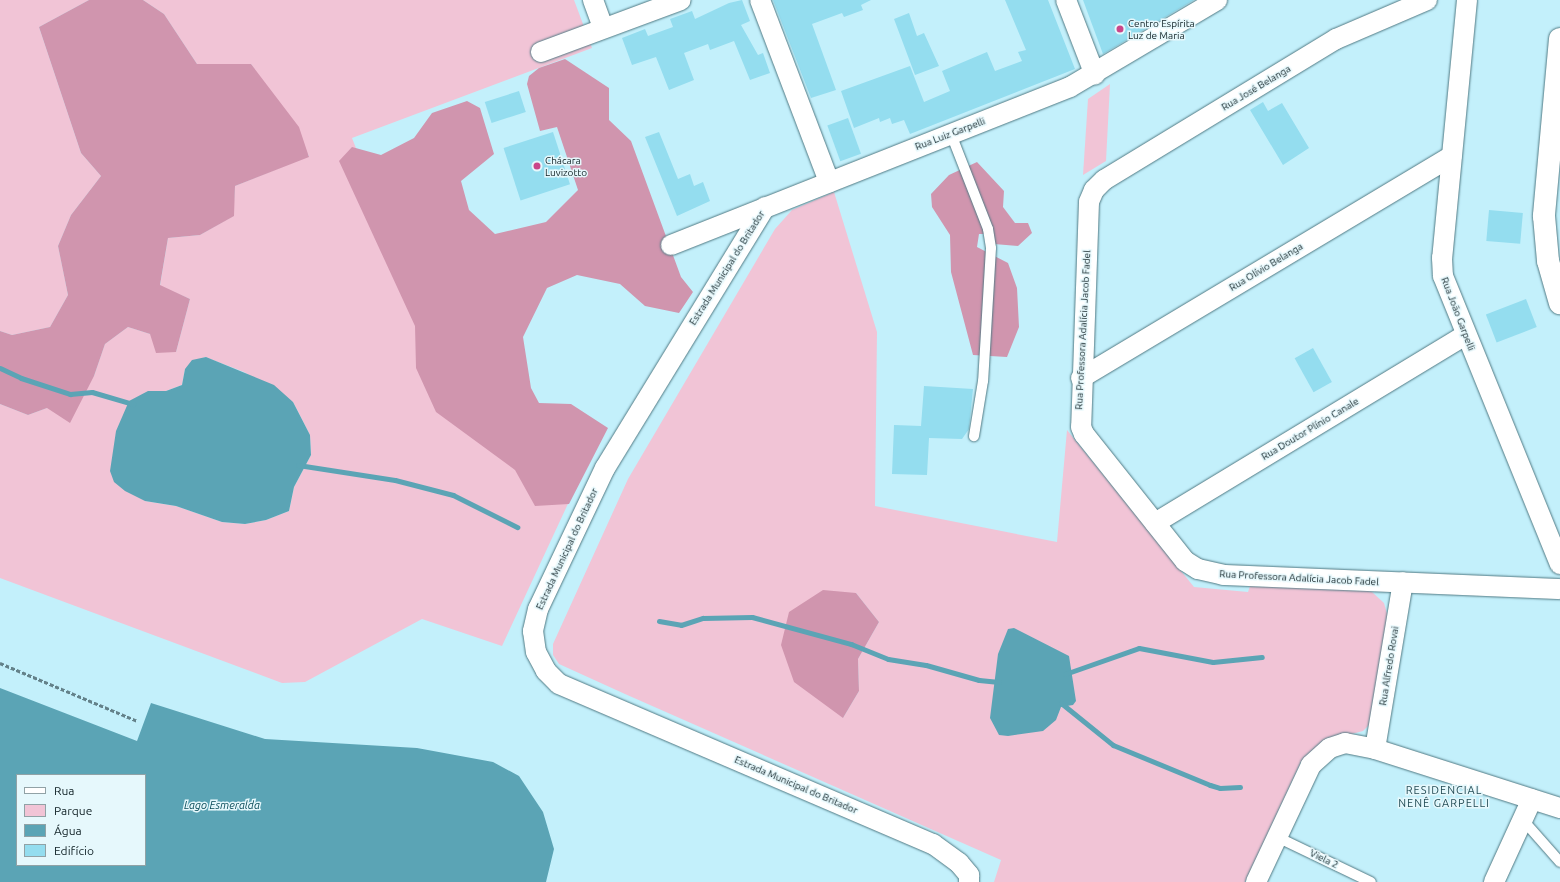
<!DOCTYPE html>
<html>
<head>
<meta charset="utf-8">
<style>
  body { margin:0 }
  #map { position:relative; width:1560px; height:882px; overflow:hidden; background:#c3f0fb; font-family:Ubuntu,sans-serif }
  div>[style] { position:absolute }
  .green>* { inset:0; background:#f1c4d6 }
  .forest>* { inset:0; background:#d095ae }
  .water>* { inset:0; background:#5ba4b5 }
  .stream>* { height:5px; margin:-2.5px; padding:0 2.5px; transform-origin:2.5px; border-radius:2.5px; background:#5ba4b5 }
  .building>* { inset:0; background:#94ddef; transform-origin:0 0 }
  .path>* { height:2.5px; margin-top:-1.25px; transform-origin:0; background:repeating-linear-gradient(90deg,#638189 0 4px,transparent 0 6px) }
  .roads { filter:drop-shadow(0 0 1px #507983) drop-shadow(0 0 1px #507983) }
  .service>* { height:10px; margin:-5px; padding:0 5px; transform-origin:5px; border-radius:5px; background:#fff }
  .minor>* { height:20px; margin:-10px; padding:0 10px; transform-origin:10px; border-radius:10px; background:#fff }
  .tertiary>* { height:22px; margin:-11px; padding:0 11px; transform-origin:11px; border-radius:11px; background:#fff }
  .dots>* { width:11px; height:11px; translate:-50% -50%; box-sizing:border-box; border:2px solid #e6f8fc; border-radius:50% }
  span { translate:-50% -50%; white-space:nowrap; text-align:center; line-height:1.15; -webkit-text-stroke:3px #e6f8fc; paint-order:stroke }
  .poi-label { font-size:10px; color:#112226 }
  .left { translate:0 -50%; text-align:left }
  .street-label { font-size:10px; color:#112226 }
  .neighbourhood-label { font-size:11px; color:#244d56; letter-spacing:1px }
  .water-label { font-size:11px; color:#084b58; font-style:italic }
  .legend { position:absolute; left:16px; top:774px; width:130px; height:92px; box-sizing:border-box; background:#e6f8fc; border:1px solid #91a2a6; margin:0; padding:5px 7px; list-style:none; font-size:12px; color:#112226 }
  .legend li { display:flex; align-items:center; gap:8px; height:20px }
  .legend b { width:20px; border:1px solid #91a2a6 }
</style>
</head>
<body>
<div id="map">
  <div class="green">
    <i style="clip-path:polygon(0 0,89px 0,39px 27px,81px 153px,101px 176px,71px 215px,58px 246px,68px 295px,50px 327px,12px 335px,0 331px)"></i>
    <i style="clip-path:polygon(evenodd,143px 0,574px 0,592px 48px,352px 138px,466px 428px,579px 480px,502px 646px,422px 619px,305px 682px,282px 683px,0 578px,0 404px,28px 415px,47px 408px,94px 376px,105px 344px,128px 327px,150px 334px,176px 352px,190px 299px,160px 286px,168px 238px,200px 235px,233px 216px,235px 186px,309px 156px,251px 64px,197px 64px,164px 14px,143px 0,205px 357px,244px 372px,293px 402px,310px 435px,311px 455px,294px 487px,289px 511px,266px 520px,245px 524px,222px 522px,176px 506px,145px 501px,148px 391px,166px 391px,182px 385px,185px 369px,205px 357px)"></i>
    <i style="clip-path:polygon(1110px 84px,1106px 161px,1083px 175px,1088px 99px)"></i>
    <i style="clip-path:polygon(evenodd,834px 192px,877px 332px,875px 506px,1057px 542px,1067px 430px,1194px 587px,1248px 592px,1250px 586px,1361px 589px,1372px 592px,1384px 603px,1388px 617px,1369px 725px,1363px 731px,1333px 739px,1301px 762px,1245px 882px,994px 882px,1001px 860px,625px 694px,559px 664px,553px 655px,553px 644px,628px 479px,775px 229px,792px 210px,834px 192px,856px 593px,879px 622px,858px 659px,859px 691px,843px 718px,856px 593px)"></i>
  </div>
  <div class="forest">
    <i style="clip-path:polygon(89px 0,143px 0,164px 14px,197px 64px,251px 64px,299px 127px,309px 157px,235px 186px,234px 216px,200px 235px,168px 238px,160px 285px,190px 299px,176px 352px,156px 353px,150px 334px,128px 327px,105px 344px,94px 376px,70px 423px,47px 408px,28px 415px,0 404px,0 331px,12px 335px,50px 327px,68px 295px,58px 246px,71px 215px,101px 176px,81px 153px,39px 27px)"></i>
    <i style="clip-path:polygon(565px 59px,609px 88px,609px 120px,631px 141px,681px 277px,693px 292px,679px 313px,645px 306px,620px 284px,577px 275px,547px 288px,523px 337px,531px 388px,539px 403px,571px 404px,608px 428px,569px 504px,535px 506px,515px 470px,436px 412px,416px 368px,415px 326px,339px 161px,352px 147px,381px 155px,414px 138px,432px 113px,467px 101px,480px 108px,494px 154px,461px 181px,469px 210px,495px 234px,546px 222px,578px 190px,557px 127px,540px 131px,527px 84px,529px 76px,539px 68px)"></i>
    <i style="clip-path:polygon(977px 162px,1004px 191px,1003px 207px,1015px 223px,1028px 223px,1032px 233px,1018px 246px,994px 244px,988px 234px,979px 234px,977px 247px,1008px 263px,1017px 288px,1019px 327px,1007px 357px,973px 355px,951px 272px,950px 235px,932px 207px,931px 194px,949px 175px)"></i>
    <i style="clip-path:polygon(823px 590px,856px 593px,879px 622px,858px 659px,859px 691px,843px 718px,794px 682px,781px 645px,789px 612px)"></i>
  </div>
  <div class="water">
    <i style="clip-path:polygon(206px 357px,274px 385px,293px 402px,310px 435px,311px 455px,294px 487px,289px 511px,266px 520px,245px 524px,222px 522px,176px 506px,145px 501px,125px 491px,114px 482px,110px 471px,116px 431px,129px 401px,148px 391px,166px 391px,182px 385px,185px 369px,192px 360px)"></i>
    <i style="clip-path:polygon(1014px 628px,1069px 656px,1076px 701px,1073px 705px,1061px 707px,1056px 720px,1043px 731px,1008px 736px,999px 735px,990px 718px,998px 654px,1008px 629px)"></i>
    <i style="clip-path:polygon(evenodd,0 688px,137px 741px,151px 703px,265px 739px,417px 748px,493px 762px,519px 776px,543px 812px,554px 849px,546px 882px,0 882px,0 688px,17px 775px,145px 775px,145px 865px,17px 865px,17px 775px)"></i>
  </div>
  <div class="stream">
    <i style="left:0;top:368px;width:23px;rotate:25deg"></i>
    <i style="left:21px;top:378px;width:52px;rotate:18.1deg"></i>
    <i style="left:70px;top:394px;width:22px;rotate:-5deg"></i>
    <i style="left:92px;top:392px;width:43px;rotate:16.3deg"></i>
    <i style="left:298px;top:465px;width:98px;rotate:8.8deg"></i>
    <i style="left:395px;top:480px;width:60px;rotate:14.5deg"></i>
    <i style="left:453px;top:495px;width:72px;rotate:26.6deg"></i>
    <i style="left:659px;top:621px;width:22px;rotate:10deg"></i>
    <i style="left:681px;top:625px;width:23px;rotate:-18deg"></i>
    <i style="left:703px;top:618px;width:49px;rotate:-1.2deg"></i>
    <i style="left:752px;top:617px;width:103px;rotate:15.3deg"></i>
    <i style="left:851px;top:644px;width:40px;rotate:22deg"></i>
    <i style="left:888px;top:659px;width:38px;rotate:9deg"></i>
    <i style="left:926px;top:665px;width:55px;rotate:15.8deg"></i>
    <i style="left:979px;top:680px;width:20px;rotate:6deg"></i>
    <i style="left:1065px;top:674px;width:78px;rotate:-19.4deg"></i>
    <i style="left:1139px;top:648px;width:75px;rotate:10.7deg"></i>
    <i style="left:1213px;top:662px;width:49px;rotate:-5.8deg"></i>
    <i style="left:1061px;top:703px;width:67px;rotate:38.9deg"></i>
    <i style="left:1113px;top:745px;width:105px;rotate:22.4deg"></i>
    <i style="left:1210px;top:785px;width:10px;rotate:17deg"></i>
    <i style="left:1220px;top:788px;width:20px;rotate:-3deg"></i>
  </div>
  <div class="building">
    <i style="clip-path:polygon(742px 0,750px 21px,741px 25px,758px 55px,763px 53px,770px 73px,750px 80px,734px 41px,710px 50px,708px 44px,684px 53px,694px 80px,669px 90px,656px 57px,632px 65px,622px 38px,645px 29px,648px 36px,673px 27px,670px 19px,692px 11px,695px 19px,729px 3px)"></i>
    <i style="clip-path:polygon(773px 0,871px 0,861px 5px,863px 10px,844px 17px,842px 13px,812px 24px,836px 90px,811px 98px)"></i>
    <i style="clip-path:polygon(1005px 0,1048px 0,1075px 69px,910px 134px,904px 120px,892px 124px,890px 118px,880px 122px,879px 118px,854px 128px,841px 91px,910px 66px,924px 102px,950px 91px,942px 71px,987px 52px,995px 71px,1022px 61px,1018px 52px,1026px 50px)"></i>
    <i style="clip-path:polygon(1083px 0,1194px 0,1103px 54px)"></i>
    <i style="clip-path:polygon(909px 13px,917px 36px,924px 33px,939px 66px,915px 75px,894px 19px)"></i>
    <i style="left:519px;top:91px;width:22px;height:36px;rotate:72deg"></i>
    <i style="clip-path:polygon(1263px 102px,1268px 111px,1282px 103px,1309px 148px,1283px 165px,1250px 110px)"></i>
    <i style="left:848px;top:118px;width:38px;height:22px;rotate:70deg"></i>
    <i style="left:553px;top:132px;width:55px;height:52px;rotate:72deg"></i>
    <i style="clip-path:polygon(659px 132px,678px 179px,690px 174px,694px 186px,703px 182px,710px 201px,677px 216px,645px 137px)"></i>
    <i style="left:1489px;top:210px;width:34px;height:31px;rotate:5deg"></i>
    <i style="left:1526px;top:299px;width:30px;height:43px;rotate:69deg"></i>
    <i style="left:1313px;top:348px;width:39px;height:21px;rotate:61deg"></i>
    <i style="clip-path:polygon(924px 386px,973px 389px,969px 429px,962px 439px,929px 438px,927px 475px,892px 474px,894px 425px,921px 426px)"></i>
  </div>
  <div class="path">
    <i style="left:0;top:663px;width:149px;rotate:22.9deg"></i>
  </div>
  <div class="roads">
    <div class="service">
      <i style="left:951px;top:134px;width:102px;rotate:68.7deg"></i>
      <i style="left:988px;top:229px;width:19px;rotate:81deg"></i>
      <i style="left:991px;top:248px;width:133px;rotate:93.4deg"></i>
      <i style="left:983px;top:381px;width:56px;rotate:99.3deg"></i>
      <i style="left:1523px;top:820px;width:56px;rotate:48.6deg"></i>
      <i style="left:1277px;top:837px;width:104px;rotate:25.6deg"></i>
    </div>
    <div class="minor">
      <i style="left:593px;top:0;width:30px;rotate:70deg"></i>
      <i style="left:760px;top:0;width:195px;rotate:69.2deg"></i>
      <i style="left:1066px;top:0;width:80px;rotate:68.9deg"></i>
      <i style="left:1427px;top:0;width:99px;rotate:156.8deg"></i>
      <i style="left:1336px;top:39px;width:271px;rotate:148.7deg"></i>
      <i style="left:1104px;top:180px;width:14px;rotate:135deg"></i>
      <i style="left:1094px;top:190px;width:13px;rotate:113deg"></i>
      <i style="left:1089px;top:202px;width:225px;rotate:92deg"></i>
      <i style="left:1081px;top:427px;width:8px;rotate:67deg"></i>
      <i style="left:1084px;top:434px;width:162px;rotate:51.5deg"></i>
      <i style="left:1185px;top:561px;width:15px;rotate:32deg"></i>
      <i style="left:1198px;top:569px;width:26px;rotate:13deg"></i>
      <i style="left:1223px;top:575px;width:337px;rotate:2.4deg"></i>
      <i style="left:1467px;top:0;width:259px;rotate:95.5deg"></i>
      <i style="left:1442px;top:258px;width:18px;rotate:87deg"></i>
      <i style="left:1443px;top:276px;width:311px;rotate:67.9deg"></i>
      <i style="left:541px;top:52px;width:149px;rotate:-20.4deg"></i>
      <i style="left:765px;top:207px;width:306px;rotate:121.5deg"></i>
      <i style="left:605px;top:468px;width:156px;rotate:115.4deg"></i>
      <i style="left:538px;top:609px;width:23px;rotate:103deg"></i>
      <i style="left:533px;top:631px;width:21px;rotate:82deg"></i>
      <i style="left:536px;top:652px;width:21px;rotate:62deg"></i>
      <i style="left:546px;top:671px;width:18px;rotate:45deg"></i>
      <i style="left:559px;top:684px;width:407px;rotate:23.2deg"></i>
      <i style="left:933px;top:844px;width:32px;rotate:36deg"></i>
      <i style="left:959px;top:863px;width:16px;rotate:50deg"></i>
      <i style="left:969px;top:875px;width:7px;rotate:90deg"></i>
      <i style="left:671px;top:245px;width:429px;rotate:-21.6deg"></i>
      <i style="left:1070px;top:87px;width:171px;rotate:-30.6deg"></i>
      <i style="left:1081px;top:378px;width:432px;rotate:-30.9deg"></i>
      <i style="left:1155px;top:523px;width:363px;rotate:-31.2deg"></i>
      <i style="left:1375px;top:749px;width:169px;rotate:-80.5deg"></i>
      <i style="left:1256px;top:882px;width:129px;rotate:-64.8deg"></i>
      <i style="left:1311px;top:765px;width:25px;rotate:-42deg"></i>
      <i style="left:1330px;top:748px;width:16px;rotate:-18deg"></i>
      <i style="left:1345px;top:743px;width:31px;rotate:11deg"></i>
      <i style="left:1375px;top:749px;width:194px;rotate:17.7deg"></i>
      <i style="left:1494px;top:882px;width:91px;rotate:-65.4deg"></i>
    </div>
    <div class="tertiary">
      <i style="left:1560px;top:39px;width:178px;rotate:95.2deg"></i>
      <i style="left:1544px;top:216px;width:45px;rotate:84.9deg"></i>
      <i style="left:1548px;top:261px;width:44px;rotate:74.1deg"></i>
    </div>
  </div>
  <div class="dots">
    <i style="left:1120px;top:29px;background:#ca468a"></i>
    <i style="left:537px;top:166px;background:#ca468a"></i>
  </div>
  <div class="poi-label">
    <span class="left" style="left:1128px;top:29px">Centro Espírita<br>Luz de Maria</span>
    <span class="left" style="left:545px;top:166px">Chácara<br>Luvizotto</span>
  </div>
  <div class="street-label">
    <span style="left:1256px;top:88px;rotate:-31deg">Rua José Belanga</span>
    <span style="left:950px;top:134px;rotate:-21deg">Rua Luiz Garpelli</span>
    <span style="left:1266px;top:267px;rotate:-31deg">Rua Olívio Belanga</span>
    <span style="left:727px;top:268px;rotate:-58deg">Estrada Municipal do Britador</span>
    <span style="left:1458px;top:314px;rotate:69deg">Rua João Garpelli</span>
    <span style="left:1083px;top:330px;rotate:-87deg">Rua Professora Adalícia Jacob Fadel</span>
    <span style="left:1310px;top:429px;rotate:-31deg">Rua Doutor Plínio Canale</span>
    <span style="left:567px;top:549px;rotate:-65deg">Estrada Municipal do Britador</span>
    <span style="left:1299px;top:578px;rotate:3deg">Rua Professora Adalícia Jacob Fadel</span>
    <span style="left:1389px;top:666px;rotate:-81deg">Rua Alfredo Rovai</span>
    <span style="left:796px;top:785px;rotate:23deg">Estrada Municipal do Britador</span>
    <span style="left:1324px;top:859px;rotate:26deg">Viela 2</span>
  </div>
  <div class="neighbourhood-label">
    <span style="left:1444px;top:797px">RESIDENCIAL<br>NENÊ GARPELLI</span>
  </div>
  <div class="water-label">
    <span style="left:222px;top:805px">Lago Esmeralda</span>
  </div>
  <ul class="legend">
  <li><b style="height:5px;background:#fff"></b>Rua</li>
  <li><b style="height:11px;background:#f1c4d6"></b>Parque</li>
  <li><b style="height:11px;background:#5ba4b5"></b>Água</li>
  <li><b style="height:11px;background:#94ddef"></b>Edifício</li>
  </ul>
</div>
</body>
</html>
